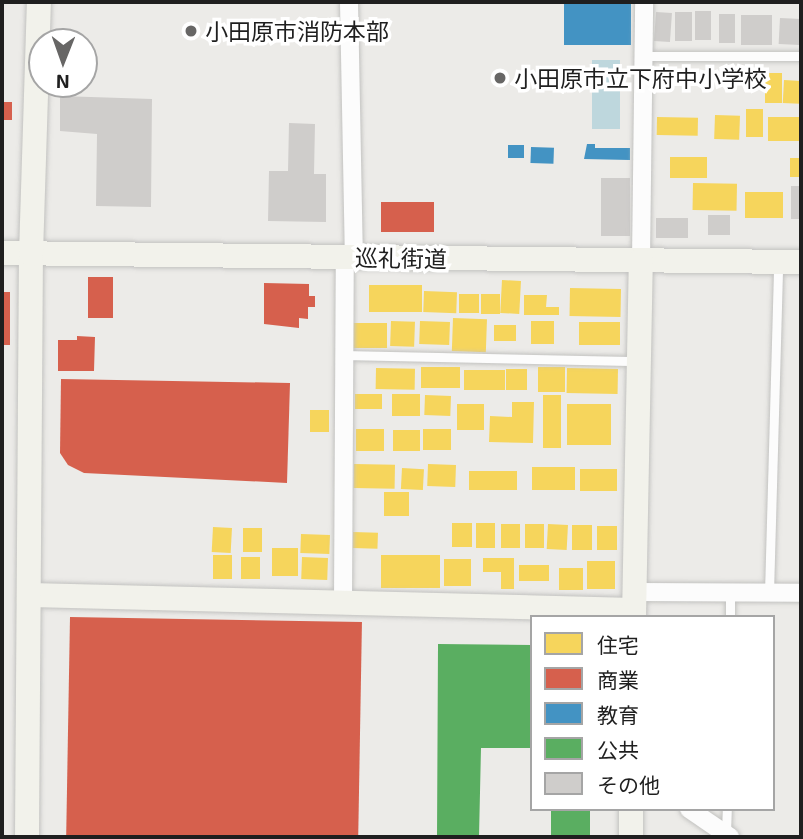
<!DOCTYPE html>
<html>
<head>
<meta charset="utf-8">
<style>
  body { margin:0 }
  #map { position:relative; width:803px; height:839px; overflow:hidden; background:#ecebe8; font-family:"Exo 2","Noto Sans JP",sans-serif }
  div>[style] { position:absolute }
  .water>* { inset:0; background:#bed7dd; transform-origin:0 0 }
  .homes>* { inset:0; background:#f6d55c; transform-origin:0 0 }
  .shops>* { inset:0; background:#d6604d; transform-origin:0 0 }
  .schools>* { inset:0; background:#4393c3; transform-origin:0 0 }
  .public>* { inset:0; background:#5aae61; transform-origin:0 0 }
  .building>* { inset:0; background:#cfcdcb; transform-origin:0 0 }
  .roads { filter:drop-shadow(0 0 2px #c2c2c0) drop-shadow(0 0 2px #c2c2c0) }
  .lane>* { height:9px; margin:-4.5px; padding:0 4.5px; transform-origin:4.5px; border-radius:4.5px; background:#fcfcfc }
  .street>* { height:18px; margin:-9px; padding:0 9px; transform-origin:9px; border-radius:9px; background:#fcfcfc }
  .secondary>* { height:24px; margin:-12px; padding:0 12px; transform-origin:12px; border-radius:12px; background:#f2f2eb }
  .dots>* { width:19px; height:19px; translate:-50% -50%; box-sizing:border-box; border:4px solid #fff; border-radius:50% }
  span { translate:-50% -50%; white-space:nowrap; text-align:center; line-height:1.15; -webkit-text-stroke:7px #fff; paint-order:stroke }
  .poi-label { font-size:23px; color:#1f1f1f }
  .left { translate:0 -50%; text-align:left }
  .street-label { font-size:23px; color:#1f1f1f }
  .frame { position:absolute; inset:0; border:4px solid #1f1f1f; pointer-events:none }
  .legend { position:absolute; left:530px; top:615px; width:245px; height:196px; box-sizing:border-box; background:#fff; border:2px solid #a5a5a5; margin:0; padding:9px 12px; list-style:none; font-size:21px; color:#1f1f1f }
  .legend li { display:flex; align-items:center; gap:14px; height:35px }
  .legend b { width:35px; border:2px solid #a5a5a5 }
  .north { position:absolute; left:28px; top:28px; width:70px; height:70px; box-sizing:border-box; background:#fff; border:2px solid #a5a5a5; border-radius:50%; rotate:181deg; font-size:19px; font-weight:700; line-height:28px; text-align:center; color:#1f1f1f }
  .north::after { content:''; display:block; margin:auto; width:24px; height:32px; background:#676665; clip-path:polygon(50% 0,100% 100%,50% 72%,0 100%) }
</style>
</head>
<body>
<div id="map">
  <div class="water">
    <i style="left:592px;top:60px;width:28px;height:69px"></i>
  </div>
  <div class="homes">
    <i style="left:765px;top:73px;width:17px;height:30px"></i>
    <i style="left:784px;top:80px;width:17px;height:23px;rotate:3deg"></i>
    <i style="left:746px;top:109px;width:17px;height:28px"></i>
    <i style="left:715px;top:115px;width:25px;height:24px;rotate:2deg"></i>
    <i style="left:657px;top:117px;width:41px;height:18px;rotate:1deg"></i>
    <i style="left:768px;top:117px;width:33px;height:24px"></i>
    <i style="left:670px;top:157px;width:37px;height:21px"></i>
    <i style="left:790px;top:158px;width:11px;height:19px"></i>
    <i style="left:693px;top:183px;width:44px;height:27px;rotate:1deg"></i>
    <i style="left:745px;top:192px;width:38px;height:26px"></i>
    <i style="left:502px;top:280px;width:19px;height:33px;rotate:3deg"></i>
    <i style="left:369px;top:285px;width:53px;height:27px"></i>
    <i style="left:570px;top:288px;width:51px;height:28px;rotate:1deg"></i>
    <i style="left:424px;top:291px;width:33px;height:21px;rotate:2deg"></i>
    <i style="left:459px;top:294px;width:20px;height:19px"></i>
    <i style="left:481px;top:294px;width:19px;height:20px"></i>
    <i style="clip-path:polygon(524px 295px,547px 295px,546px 307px,559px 307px,559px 315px,524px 315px)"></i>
    <i style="left:453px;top:318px;width:34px;height:33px;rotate:2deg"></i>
    <i style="left:391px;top:321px;width:24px;height:25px;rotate:2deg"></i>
    <i style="left:420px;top:321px;width:30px;height:23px;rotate:2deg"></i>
    <i style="left:531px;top:321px;width:23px;height:23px"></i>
    <i style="left:579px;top:322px;width:41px;height:23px"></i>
    <i style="left:353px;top:323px;width:34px;height:25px"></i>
    <i style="left:494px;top:325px;width:22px;height:16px"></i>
    <i style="left:421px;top:367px;width:39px;height:21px"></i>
    <i style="left:538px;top:367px;width:27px;height:25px"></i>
    <i style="left:376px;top:368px;width:39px;height:21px;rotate:1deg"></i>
    <i style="left:567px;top:368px;width:51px;height:25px;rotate:1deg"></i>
    <i style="left:506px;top:369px;width:21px;height:21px"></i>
    <i style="left:464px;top:370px;width:41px;height:20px"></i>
    <i style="left:355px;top:394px;width:27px;height:15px"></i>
    <i style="left:392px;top:394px;width:28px;height:22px"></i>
    <i style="left:425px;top:395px;width:26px;height:20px;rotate:2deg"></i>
    <i style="left:543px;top:395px;width:18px;height:53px"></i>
    <i style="clip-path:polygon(512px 402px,534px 402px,533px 443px,489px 442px,490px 416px,512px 417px)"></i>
    <i style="left:457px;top:404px;width:27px;height:26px"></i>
    <i style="left:567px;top:404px;width:44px;height:41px"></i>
    <i style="left:310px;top:410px;width:19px;height:22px"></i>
    <i style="left:356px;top:429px;width:28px;height:22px"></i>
    <i style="left:423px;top:429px;width:28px;height:21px"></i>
    <i style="left:393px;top:430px;width:27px;height:21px"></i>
    <i style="left:354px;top:464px;width:41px;height:24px;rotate:1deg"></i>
    <i style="left:428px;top:464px;width:28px;height:22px;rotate:2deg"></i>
    <i style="left:532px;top:467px;width:43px;height:23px"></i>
    <i style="left:402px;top:468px;width:22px;height:21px;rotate:3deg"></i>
    <i style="left:580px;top:469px;width:37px;height:22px"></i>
    <i style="left:469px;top:471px;width:48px;height:19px"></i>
    <i style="left:384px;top:492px;width:25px;height:24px"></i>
    <i style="left:452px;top:523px;width:20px;height:24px"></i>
    <i style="left:476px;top:523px;width:19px;height:25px"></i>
    <i style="left:501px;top:524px;width:19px;height:24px"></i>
    <i style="left:525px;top:524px;width:19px;height:24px"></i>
    <i style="left:548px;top:524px;width:20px;height:25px;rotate:3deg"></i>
    <i style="left:572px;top:525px;width:20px;height:25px"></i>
    <i style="left:597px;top:526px;width:20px;height:24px"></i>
    <i style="left:213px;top:527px;width:19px;height:25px;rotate:3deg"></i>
    <i style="left:243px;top:528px;width:19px;height:24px"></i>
    <i style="left:353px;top:532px;width:25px;height:16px;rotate:2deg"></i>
    <i style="left:301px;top:534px;width:29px;height:19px;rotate:2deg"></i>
    <i style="left:272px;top:548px;width:26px;height:28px"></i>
    <i style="left:213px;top:555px;width:19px;height:24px"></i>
    <i style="left:381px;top:555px;width:59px;height:33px"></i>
    <i style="left:241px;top:557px;width:19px;height:22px"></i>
    <i style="left:302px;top:557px;width:26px;height:22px;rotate:2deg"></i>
    <i style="clip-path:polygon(483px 558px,514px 558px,514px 589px,501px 589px,501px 572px,483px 572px)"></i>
    <i style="left:444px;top:559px;width:27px;height:27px"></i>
    <i style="left:587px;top:561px;width:28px;height:28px"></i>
    <i style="left:549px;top:565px;width:16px;height:30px;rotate:90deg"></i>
    <i style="left:559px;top:568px;width:24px;height:22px"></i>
  </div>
  <div class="shops">
    <i style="left:2px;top:102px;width:10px;height:18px"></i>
    <i style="left:381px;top:202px;width:53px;height:30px"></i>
    <i style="left:88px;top:277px;width:25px;height:41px"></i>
    <i style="clip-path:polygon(264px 283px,309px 284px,309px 296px,315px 296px,315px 307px,308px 307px,308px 319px,299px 318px,299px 328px,264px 324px)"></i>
    <i style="left:2px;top:292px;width:8px;height:53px"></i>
    <i style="clip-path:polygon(77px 336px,95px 337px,94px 371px,58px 371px,58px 340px,77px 340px)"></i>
    <i style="clip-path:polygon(61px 379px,290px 383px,287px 483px,84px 473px,68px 465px,60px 453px)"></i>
    <i style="left:70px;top:617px;width:292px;height:220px;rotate:1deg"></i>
  </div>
  <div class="schools">
    <i style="left:564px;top:2px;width:67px;height:43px"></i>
    <i style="clip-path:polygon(587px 144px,595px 144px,595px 148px,630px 148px,630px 160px,584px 159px)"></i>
    <i style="left:508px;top:145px;width:16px;height:13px"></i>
    <i style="left:531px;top:147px;width:23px;height:16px;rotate:2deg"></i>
  </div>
  <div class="public">
    <i style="clip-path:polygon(438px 644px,532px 645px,532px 748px,481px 748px,479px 837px,437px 837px)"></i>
    <i style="left:551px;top:809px;width:39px;height:28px"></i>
  </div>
  <div class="building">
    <i style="left:695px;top:11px;width:16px;height:29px"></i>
    <i style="left:656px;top:12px;width:16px;height:29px;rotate:4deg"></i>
    <i style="left:675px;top:12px;width:17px;height:29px"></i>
    <i style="left:719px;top:14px;width:16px;height:29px"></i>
    <i style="left:741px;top:15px;width:31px;height:30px"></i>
    <i style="left:780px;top:18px;width:21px;height:26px;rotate:3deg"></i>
    <i style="clip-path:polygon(60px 96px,152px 99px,151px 207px,96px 206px,97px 134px,60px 131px)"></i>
    <i style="clip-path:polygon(289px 123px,315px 124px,314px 174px,326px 174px,326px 222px,268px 221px,269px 171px,288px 171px)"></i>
    <i style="left:601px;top:178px;width:29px;height:58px"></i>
    <i style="left:791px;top:186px;width:10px;height:33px"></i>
    <i style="left:708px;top:215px;width:22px;height:20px"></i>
    <i style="left:656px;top:218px;width:32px;height:20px"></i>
  </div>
  <div class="roads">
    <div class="lane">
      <i style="left:644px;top:56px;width:157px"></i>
      <i style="left:347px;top:355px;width:290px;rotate:1.2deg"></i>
      <i style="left:769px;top:593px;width:331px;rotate:-88.4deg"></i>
      <i style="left:730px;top:617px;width:24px;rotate:-90deg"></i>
      <i style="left:726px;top:833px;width:24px;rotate:-88deg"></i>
    </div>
    <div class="street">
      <i style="left:349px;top:2px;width:255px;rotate:88.9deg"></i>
      <i style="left:641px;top:260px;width:258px;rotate:-89.3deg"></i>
      <i style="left:635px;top:592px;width:166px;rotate:0.3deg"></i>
      <i style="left:343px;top:602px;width:345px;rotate:-89.7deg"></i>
      <i style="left:689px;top:809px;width:50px;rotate:34.3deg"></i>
    </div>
    <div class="secondary">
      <i style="left:2px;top:253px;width:799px;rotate:0.65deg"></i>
      <i style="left:30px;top:595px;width:604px;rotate:1.42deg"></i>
      <i style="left:634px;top:617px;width:357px;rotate:-88.9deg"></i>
      <i style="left:27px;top:837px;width:583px;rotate:-89.61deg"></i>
      <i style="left:31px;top:254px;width:252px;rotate:-88.2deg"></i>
      <i style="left:631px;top:837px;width:28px;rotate:-90deg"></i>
    </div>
  </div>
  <div class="dots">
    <i style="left:191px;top:31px;background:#676665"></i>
    <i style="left:500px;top:78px;background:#676665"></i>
  </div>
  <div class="poi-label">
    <span class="left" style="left:205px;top:31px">小田原市消防本部</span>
    <span class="left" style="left:514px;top:78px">小田原市立下府中小学校</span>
  </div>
  <div class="street-label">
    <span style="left:401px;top:258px;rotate:1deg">巡礼街道</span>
  </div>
  <div class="frame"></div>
  <ul class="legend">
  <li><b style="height:19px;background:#f6d55c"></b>住宅</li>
  <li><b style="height:19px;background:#d6604d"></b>商業</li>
  <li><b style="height:19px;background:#4393c3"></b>教育</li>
  <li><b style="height:19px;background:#5aae61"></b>公共</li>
  <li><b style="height:19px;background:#cfcdcb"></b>その他</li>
  </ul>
  <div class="north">N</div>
</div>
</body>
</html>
